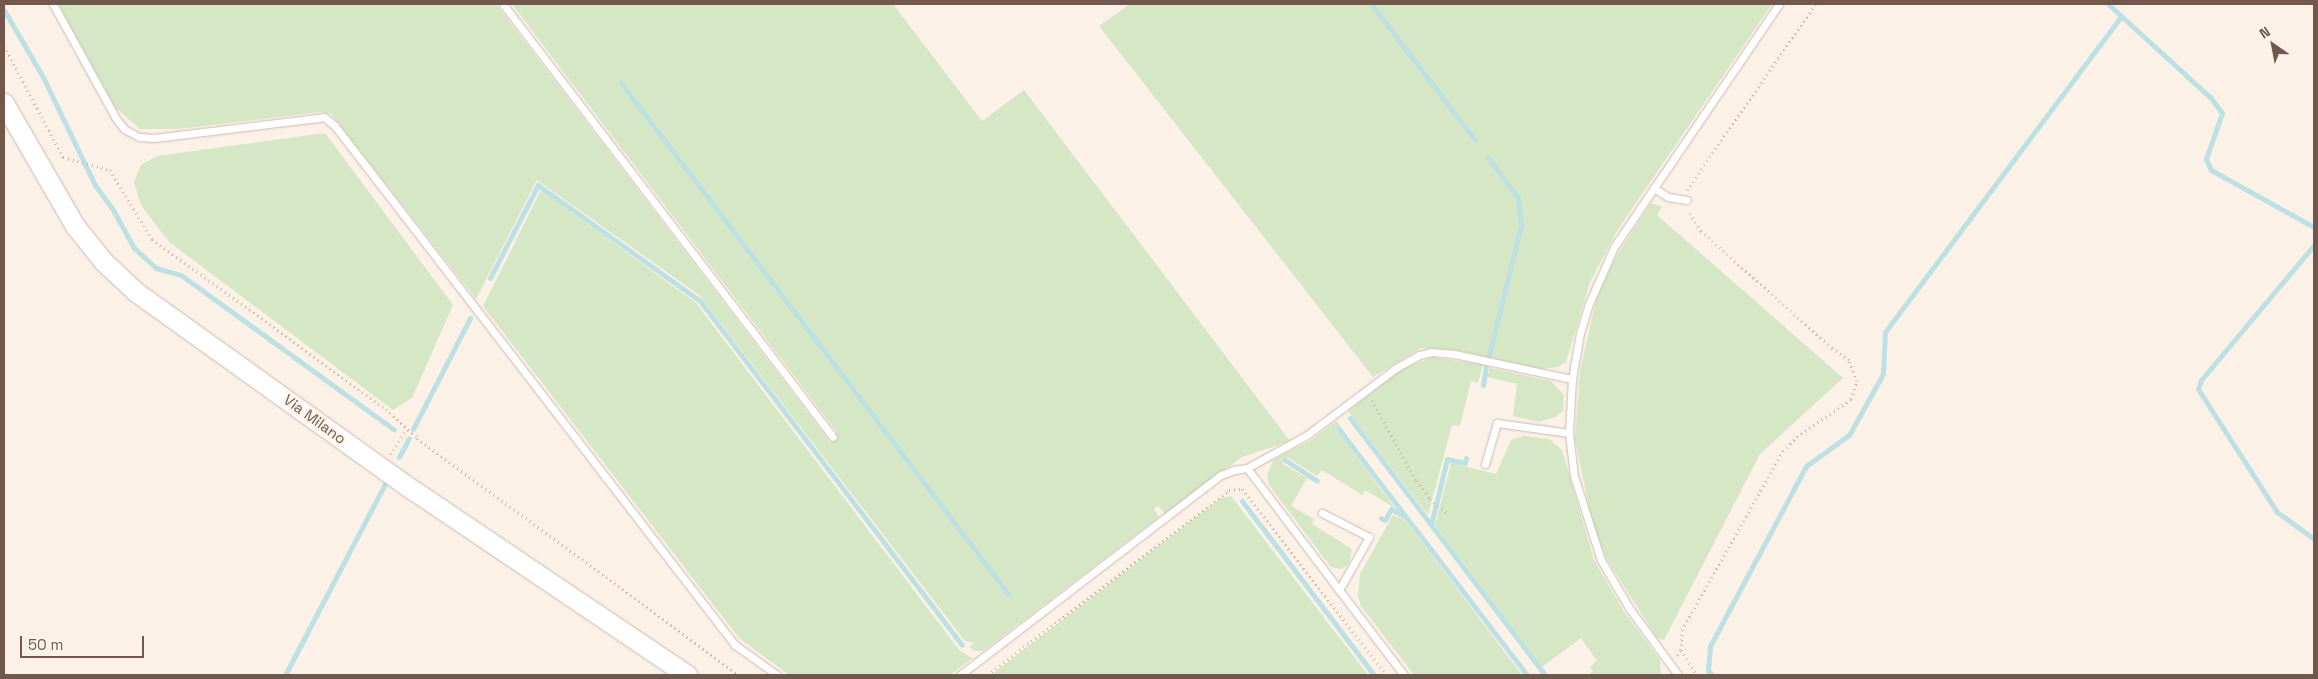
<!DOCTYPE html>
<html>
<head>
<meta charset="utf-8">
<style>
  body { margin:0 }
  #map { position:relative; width:2318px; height:679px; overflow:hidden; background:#fbf1e7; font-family:"Space Grotesk",sans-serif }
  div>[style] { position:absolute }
  .green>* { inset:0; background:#d6e7c6 }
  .stream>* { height:5px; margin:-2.5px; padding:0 2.5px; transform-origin:2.5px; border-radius:2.5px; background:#bde0e3 }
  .path>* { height:3px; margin-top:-1.5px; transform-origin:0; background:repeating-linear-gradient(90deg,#d3b2a4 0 1px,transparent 0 5px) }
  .roads { filter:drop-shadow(0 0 1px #cebbb1) drop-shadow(0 0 1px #cebbb1) }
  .lane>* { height:7px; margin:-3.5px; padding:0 3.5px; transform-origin:3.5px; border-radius:3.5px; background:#fff }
  .secondary>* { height:19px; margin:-9.5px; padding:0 9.5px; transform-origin:9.5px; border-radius:9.5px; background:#fff }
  span { translate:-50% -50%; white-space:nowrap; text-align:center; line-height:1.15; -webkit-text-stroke:5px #fef6ed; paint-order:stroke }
  .street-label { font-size:15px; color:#72574d }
  .frame { position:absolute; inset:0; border:5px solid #72574d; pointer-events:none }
  .north { position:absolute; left:2248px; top:20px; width:50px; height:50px; -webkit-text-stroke:4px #fef6ed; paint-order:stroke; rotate:327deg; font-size:14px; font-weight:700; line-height:20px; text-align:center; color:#72574d }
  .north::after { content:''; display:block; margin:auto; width:18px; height:22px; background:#72574d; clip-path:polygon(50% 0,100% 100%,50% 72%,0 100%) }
  .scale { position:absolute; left:20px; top:636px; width:124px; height:22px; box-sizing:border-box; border:2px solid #72574d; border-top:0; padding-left:6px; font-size:15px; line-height:18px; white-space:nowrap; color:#72574d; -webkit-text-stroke:4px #fef6ed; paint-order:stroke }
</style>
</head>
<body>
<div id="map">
  <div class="green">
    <i style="clip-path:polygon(58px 4px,496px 4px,830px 442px,837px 438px,836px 431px,512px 4px,893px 4px,982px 121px,1024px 90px,1290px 441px,1242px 457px,1165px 514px,1158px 506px,1154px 509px,1159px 517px,983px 651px,975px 651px,969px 647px,974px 643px,965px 641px,699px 295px,537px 180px,476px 299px,331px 114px,320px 112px,178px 129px,140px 129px,115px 107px)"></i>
    <i style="clip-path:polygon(1130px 4px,1772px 4px,1618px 229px,1590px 282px,1566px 362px,1558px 367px,1540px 369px,1460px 351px,1421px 348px,1373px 377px,1099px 26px)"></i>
    <i style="clip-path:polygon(325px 133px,453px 305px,412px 398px,393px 410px,169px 242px,141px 205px,134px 182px,141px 165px,157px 156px)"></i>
    <i style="clip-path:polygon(541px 190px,696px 303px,960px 651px,973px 658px,950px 675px,789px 675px,739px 638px,483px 306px)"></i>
    <i style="clip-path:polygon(1651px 203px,1662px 207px,1657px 215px,1843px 378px,1760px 454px,1664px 640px,1657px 638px,1608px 561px,1593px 527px,1575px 439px,1580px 372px,1596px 300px,1615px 258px)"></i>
    <i style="clip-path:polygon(1433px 357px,1483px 365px,1478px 383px,1471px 381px,1460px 426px,1452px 425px,1428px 515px,1348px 411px,1402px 369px)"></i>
    <i style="clip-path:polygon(1490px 368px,1551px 381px,1564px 395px,1563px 411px,1555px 417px,1539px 422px,1513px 416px,1517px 384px,1487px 377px)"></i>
    <i style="clip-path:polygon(1336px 421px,1340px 425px,1335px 428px,1395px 508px,1365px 490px,1362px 495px,1322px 470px,1317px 476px,1287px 457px,1283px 464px,1307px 478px,1291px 506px,1314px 519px,1312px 524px,1352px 549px,1349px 564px,1341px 569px,1331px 567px,1269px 485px,1267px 475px,1274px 459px,1310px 441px)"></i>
    <i style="clip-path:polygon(1523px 436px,1549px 439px,1562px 450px,1594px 560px,1624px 612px,1660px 660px,1661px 675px,1588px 675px,1593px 671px,1590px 667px,1597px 661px,1581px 638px,1542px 667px,1435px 525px,1451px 463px,1496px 474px,1511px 440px)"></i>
    <i style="clip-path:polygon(1231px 496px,1368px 675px,991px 675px,1221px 498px)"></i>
    <i style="clip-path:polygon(1393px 515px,1405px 520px,1522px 675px,1414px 675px,1361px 606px,1358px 596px,1360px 574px)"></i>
  </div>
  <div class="stream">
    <i style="left:1371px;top:4px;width:171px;rotate:52.6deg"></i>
    <i style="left:2108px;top:4px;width:138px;rotate:42.4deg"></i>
    <i style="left:2210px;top:97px;width:20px;rotate:53deg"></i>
    <i style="left:2222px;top:113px;width:49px;rotate:109.2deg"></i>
    <i style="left:2206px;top:159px;width:12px;rotate:66deg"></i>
    <i style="left:2211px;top:170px;width:118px;rotate:29deg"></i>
    <i style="left:4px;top:10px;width:78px;rotate:59.8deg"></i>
    <i style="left:43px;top:77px;width:120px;rotate:64.3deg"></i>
    <i style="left:95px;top:185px;width:29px;rotate:54deg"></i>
    <i style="left:112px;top:208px;width:46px;rotate:61.2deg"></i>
    <i style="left:134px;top:248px;width:30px;rotate:42deg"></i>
    <i style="left:156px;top:268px;width:26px;rotate:16deg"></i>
    <i style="left:181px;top:275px;width:263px;rotate:36deg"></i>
    <i style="left:621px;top:83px;width:642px;rotate:52.84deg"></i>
    <i style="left:1488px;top:157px;width:51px;rotate:53.8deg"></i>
    <i style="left:1518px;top:198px;width:28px;rotate:84deg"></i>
    <i style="left:1521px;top:226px;width:133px;rotate:103.9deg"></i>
    <i style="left:2314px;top:245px;width:176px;rotate:129.9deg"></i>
    <i style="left:2201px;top:380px;width:9px;rotate:108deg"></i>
    <i style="left:2198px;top:389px;width:146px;rotate:57.3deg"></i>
    <i style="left:2277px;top:512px;width:46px;rotate:36.1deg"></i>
    <i style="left:490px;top:278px;width:105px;rotate:-62.7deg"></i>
    <i style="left:538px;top:185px;width:199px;rotate:35.6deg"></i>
    <i style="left:700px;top:301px;width:432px;rotate:52.7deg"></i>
    <i style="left:1483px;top:385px;width:18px;rotate:-81deg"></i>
    <i style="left:1350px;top:418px;width:323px;rotate:52.8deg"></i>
    <i style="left:1338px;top:428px;width:311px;rotate:52.6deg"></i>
    <i style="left:413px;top:429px;width:125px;rotate:-62.8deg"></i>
    <i style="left:399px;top:457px;width:21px;rotate:-62deg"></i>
    <i style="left:1285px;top:460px;width:38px;rotate:33deg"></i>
    <i style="left:1242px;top:501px;width:218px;rotate:52.8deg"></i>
    <i style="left:1381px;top:518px;width:4px;rotate:27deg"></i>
    <i style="left:1385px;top:520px;width:13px;rotate:-61deg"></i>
    <i style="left:1391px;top:509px;width:15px;rotate:28deg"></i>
    <i style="left:1431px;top:525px;width:68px;rotate:-76.4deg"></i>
    <i style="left:1447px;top:459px;width:18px;rotate:13deg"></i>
    <i style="left:1465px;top:463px;width:5px;rotate:-79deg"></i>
    <i style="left:285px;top:675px;width:216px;rotate:-62.4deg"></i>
    <i style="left:1712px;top:675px;width:6px;rotate:-129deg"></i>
    <i style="left:1708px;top:670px;width:24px;rotate:-85deg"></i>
    <i style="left:1710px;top:646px;width:204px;rotate:-61.9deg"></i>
    <i style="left:1806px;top:466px;width:53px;rotate:-35.8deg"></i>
    <i style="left:1849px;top:435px;width:70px;rotate:-60.9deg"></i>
    <i style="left:1883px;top:374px;width:42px;rotate:-87.3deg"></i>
    <i style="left:1885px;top:332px;width:394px;rotate:-53.2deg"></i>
  </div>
  <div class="path">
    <i style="left:4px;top:46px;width:126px;rotate:62deg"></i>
    <i style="left:63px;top:157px;width:49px;rotate:15.5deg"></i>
    <i style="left:110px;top:170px;width:81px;rotate:58.7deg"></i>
    <i style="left:152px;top:239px;width:289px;rotate:36deg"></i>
    <i style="left:386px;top:409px;width:42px;rotate:43.1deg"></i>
    <i style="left:417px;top:438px;width:399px;rotate:36.4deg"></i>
    <i style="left:1687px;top:190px;width:226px;rotate:-55.3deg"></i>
    <i style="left:1372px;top:400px;width:92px;rotate:61.5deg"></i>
    <i style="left:1416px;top:481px;width:23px;rotate:52deg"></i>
    <i style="left:1430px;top:499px;width:22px;rotate:39deg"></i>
    <i style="left:390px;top:454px;width:30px;rotate:-56deg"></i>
    <i style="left:1681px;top:650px;width:30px;rotate:57deg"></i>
    <i style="left:1677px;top:655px;width:6px;rotate:-51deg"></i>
    <i style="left:1681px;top:650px;width:20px;rotate:-87deg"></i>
    <i style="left:1682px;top:630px;width:206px;rotate:-60.6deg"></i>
    <i style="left:1783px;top:451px;width:20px;rotate:-45deg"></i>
    <i style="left:1797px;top:437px;width:66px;rotate:-35.1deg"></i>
    <i style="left:1851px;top:399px;width:19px;rotate:-72deg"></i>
    <i style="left:1857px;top:381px;width:22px;rotate:-111deg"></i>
    <i style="left:1849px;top:360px;width:21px;rotate:-145deg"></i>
    <i style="left:1832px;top:348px;width:176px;rotate:-138.2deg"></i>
    <i style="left:1701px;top:231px;width:24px;rotate:-123deg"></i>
    <i style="left:988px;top:675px;width:304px;rotate:-37.5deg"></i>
    <i style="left:1229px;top:490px;width:13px;rotate:-4deg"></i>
    <i style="left:1242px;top:489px;width:236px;rotate:52.1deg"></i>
  </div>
  <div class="roads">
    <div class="lane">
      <i style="left:53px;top:4px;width:129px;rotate:61.2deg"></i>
      <i style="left:115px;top:117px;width:15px;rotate:53deg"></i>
      <i style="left:124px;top:129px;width:17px;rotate:28deg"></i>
      <i style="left:139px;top:137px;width:15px;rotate:4deg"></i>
      <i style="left:154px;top:138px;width:171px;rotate:-7deg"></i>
      <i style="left:324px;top:117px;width:14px;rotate:39deg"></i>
      <i style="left:335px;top:126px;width:655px;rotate:52.38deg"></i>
      <i style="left:735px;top:645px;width:52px;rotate:35.5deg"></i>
      <i style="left:503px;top:4px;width:544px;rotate:52.69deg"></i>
      <i style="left:1654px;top:188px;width:222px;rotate:-55.8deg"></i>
      <i style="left:1569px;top:433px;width:54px;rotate:-86.8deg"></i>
      <i style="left:1572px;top:379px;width:47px;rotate:-80.1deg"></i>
      <i style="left:1580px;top:333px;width:28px;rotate:-73deg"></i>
      <i style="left:1588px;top:306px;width:64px;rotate:-66.2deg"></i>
      <i style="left:1614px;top:247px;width:71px;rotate:-55.9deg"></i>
      <i style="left:1654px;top:188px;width:17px;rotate:33deg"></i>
      <i style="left:1668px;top:197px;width:19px;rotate:9deg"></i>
      <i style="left:1485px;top:464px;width:43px;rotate:-73.7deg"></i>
      <i style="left:1497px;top:423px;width:73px;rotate:7.9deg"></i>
      <i style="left:1569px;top:433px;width:43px;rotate:83.4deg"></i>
      <i style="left:1574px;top:476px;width:88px;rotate:72.2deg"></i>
      <i style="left:1601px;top:560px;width:56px;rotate:59.7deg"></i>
      <i style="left:1629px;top:608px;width:83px;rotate:53.8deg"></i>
      <i style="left:1247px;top:468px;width:68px;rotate:-28.8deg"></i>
      <i style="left:1307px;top:435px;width:111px;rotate:-37deg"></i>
      <i style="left:1396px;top:368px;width:26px;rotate:-29deg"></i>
      <i style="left:1419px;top:355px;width:13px;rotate:-13deg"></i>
      <i style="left:1432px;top:352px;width:22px;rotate:5deg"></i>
      <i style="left:1454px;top:354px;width:121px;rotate:12deg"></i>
      <i style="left:1339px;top:590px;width:107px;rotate:52.6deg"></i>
      <i style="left:960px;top:675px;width:329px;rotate:-37.5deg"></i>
      <i style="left:1221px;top:475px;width:14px;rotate:-21deg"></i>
      <i style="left:1234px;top:470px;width:13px;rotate:-9deg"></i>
      <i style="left:1247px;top:468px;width:153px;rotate:53deg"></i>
      <i style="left:1339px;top:590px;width:61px;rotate:-60.5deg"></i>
      <i style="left:1369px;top:537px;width:53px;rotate:-152.9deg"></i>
    </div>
    <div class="secondary">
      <i style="left:4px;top:103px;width:142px;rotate:60deg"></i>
      <i style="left:75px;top:226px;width:45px;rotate:51.3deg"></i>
      <i style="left:103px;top:261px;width:45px;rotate:43.2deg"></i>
      <i style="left:136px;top:292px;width:340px;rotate:35.6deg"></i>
      <i style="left:413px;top:490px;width:331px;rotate:34deg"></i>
    </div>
  </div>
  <div class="street-label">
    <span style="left:315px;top:419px;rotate:36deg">Via Milano</span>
  </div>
  <div class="frame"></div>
  <div class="north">N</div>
  <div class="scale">50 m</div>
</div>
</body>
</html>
